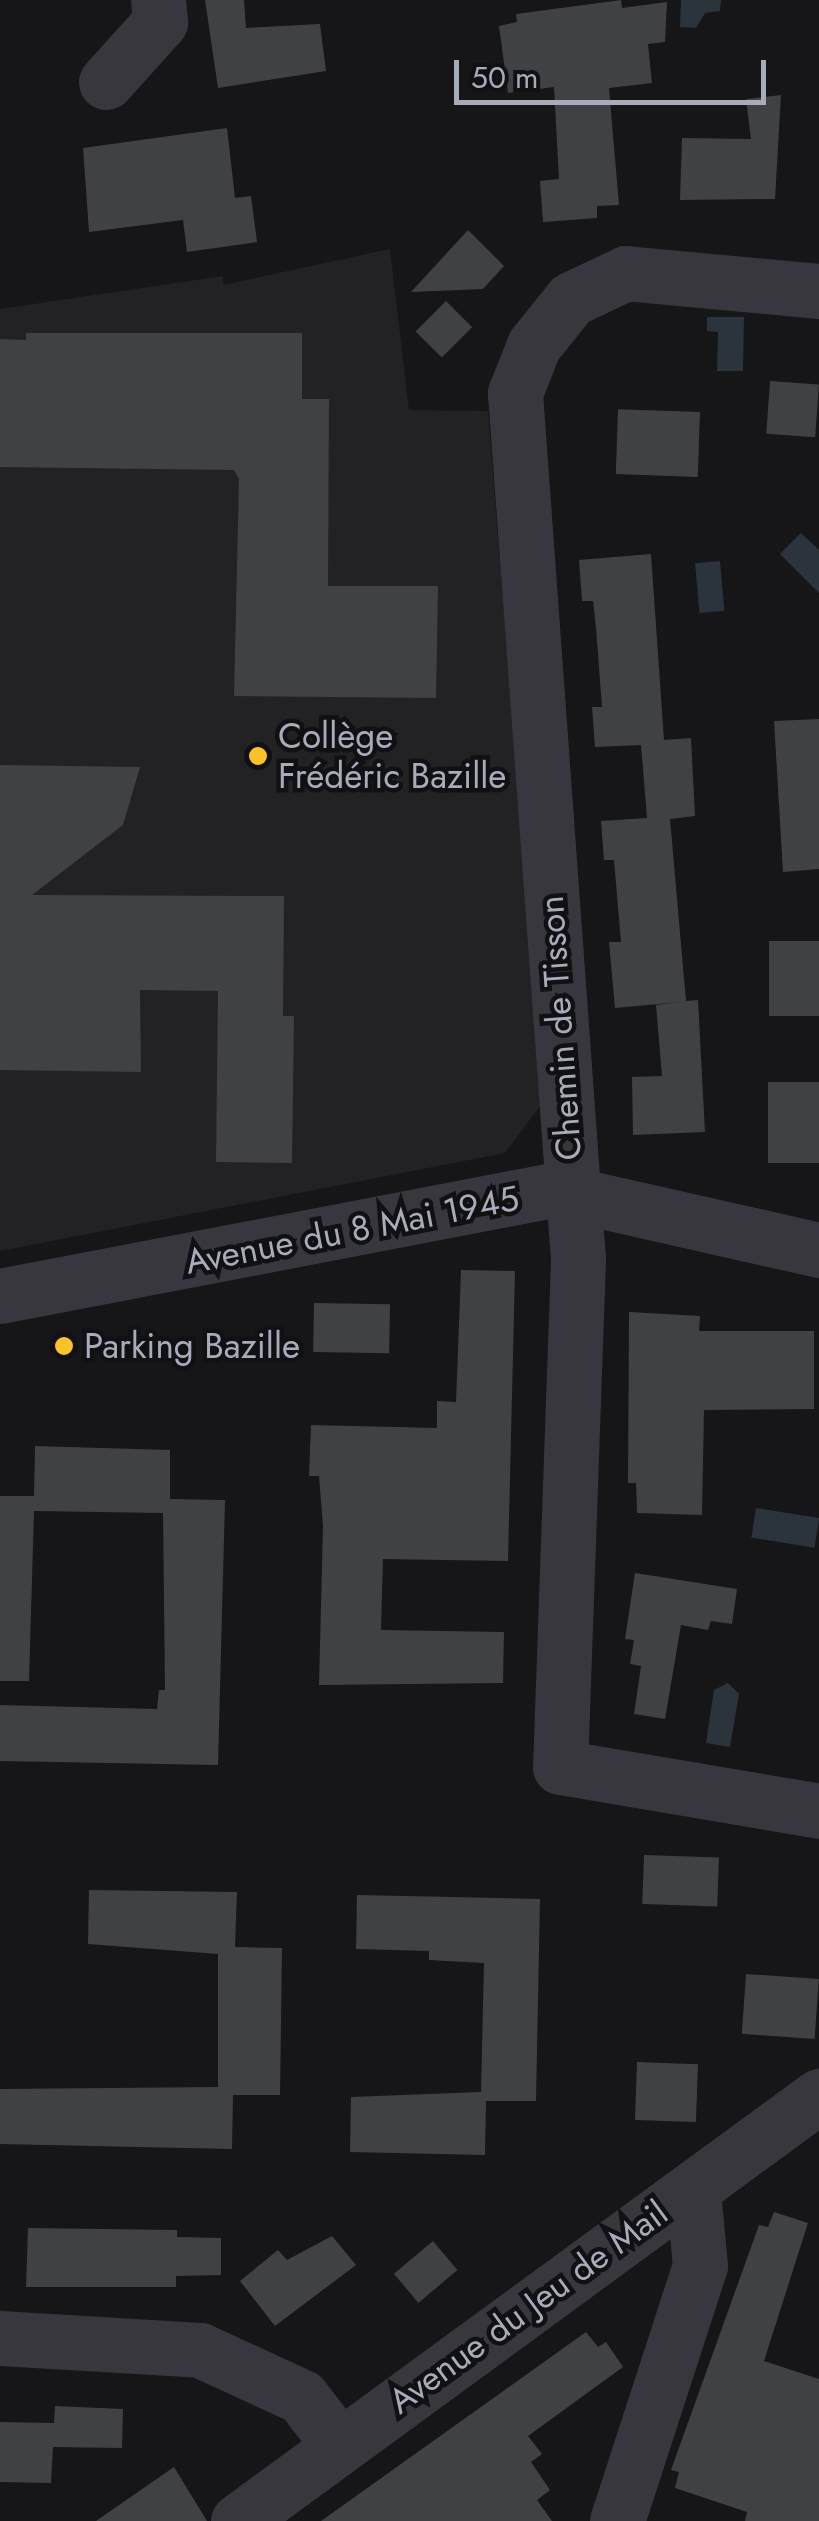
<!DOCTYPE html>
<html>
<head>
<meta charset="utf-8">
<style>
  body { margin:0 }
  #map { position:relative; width:819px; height:2521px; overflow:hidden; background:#161618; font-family:Jost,sans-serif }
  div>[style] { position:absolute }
  .built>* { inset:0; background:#222225 }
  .water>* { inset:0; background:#2b343d; transform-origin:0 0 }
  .building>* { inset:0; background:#404145; transform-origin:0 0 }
  .minor>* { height:55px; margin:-27.5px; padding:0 27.5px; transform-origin:27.5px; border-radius:27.5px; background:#37373d }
  .dots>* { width:28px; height:28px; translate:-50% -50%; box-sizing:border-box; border:5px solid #111113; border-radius:50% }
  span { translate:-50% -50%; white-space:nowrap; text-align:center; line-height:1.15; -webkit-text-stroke:9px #111113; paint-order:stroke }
  .poi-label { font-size:35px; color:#a8acb9 }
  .left { translate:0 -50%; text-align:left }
  .street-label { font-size:35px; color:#a8acb9 }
  .scale { position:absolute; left:454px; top:60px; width:312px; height:45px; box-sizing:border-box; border:5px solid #a8acb9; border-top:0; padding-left:12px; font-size:30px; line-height:35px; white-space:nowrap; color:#a8acb9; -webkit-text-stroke:8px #111113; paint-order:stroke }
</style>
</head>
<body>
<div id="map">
  <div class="built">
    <i style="clip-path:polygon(390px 249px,409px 410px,488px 411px,543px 1102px,505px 1153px,0 1251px,0 309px,223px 276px,223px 285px)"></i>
  </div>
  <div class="water">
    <i style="clip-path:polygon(681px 0,721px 0,720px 11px,705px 13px,696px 28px,680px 27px)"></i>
    <i style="clip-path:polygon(707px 317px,744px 317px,743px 371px,717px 371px,718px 332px,707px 331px)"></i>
    <i style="clip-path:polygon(801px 533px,819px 550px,819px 593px,780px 554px)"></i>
    <i style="left:720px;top:561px;width:50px;height:25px;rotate:85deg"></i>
    <i style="left:756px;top:1508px;width:64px;height:30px;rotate:9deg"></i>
    <i style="clip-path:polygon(728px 1683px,739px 1694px,730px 1747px,706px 1743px,714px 1690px)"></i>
  </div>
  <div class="building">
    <i style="clip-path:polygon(205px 0,244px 0,246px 28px,320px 24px,326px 71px,218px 88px)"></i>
    <i style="clip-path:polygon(621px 0,622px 8px,667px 2px,665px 42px,648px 44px,652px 83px,609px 88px,619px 205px,597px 206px,597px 218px,543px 222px,540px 181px,559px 179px,554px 87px,508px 93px,499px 26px,517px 22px,516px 14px)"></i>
    <i style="clip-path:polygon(781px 95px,775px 199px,680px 200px,682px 138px,751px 139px,746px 99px)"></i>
    <i style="clip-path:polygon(227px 128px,235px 198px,251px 196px,257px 242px,187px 252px,183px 220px,89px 232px,83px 148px)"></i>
    <i style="clip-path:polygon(468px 230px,504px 266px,483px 289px,411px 292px)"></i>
    <i style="left:446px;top:301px;width:37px;height:43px;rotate:45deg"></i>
    <i style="clip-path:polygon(26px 333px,302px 333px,302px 399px,329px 399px,328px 586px,438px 586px,436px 698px,234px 696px,239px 479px,234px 470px,0 467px,0 339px,26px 340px)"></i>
    <i style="left:770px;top:381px;width:49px;height:53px;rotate:4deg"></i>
    <i style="left:700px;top:412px;width:65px;height:82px;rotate:92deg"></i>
    <i style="clip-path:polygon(651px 554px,664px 740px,691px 738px,695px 816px,670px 819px,686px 1001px,698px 1000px,705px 1132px,633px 1135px,632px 1077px,662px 1076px,656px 1005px,681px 1002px,615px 1008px,609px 942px,621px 942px,614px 860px,604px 860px,601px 821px,647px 818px,641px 745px,595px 747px,592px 707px,602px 707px,596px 628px,593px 601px,582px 601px,579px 560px)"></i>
    <i style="clip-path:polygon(819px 719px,819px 869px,783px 872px,774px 721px)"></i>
    <i style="clip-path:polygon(0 765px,140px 767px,123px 825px,32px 895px,284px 896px,283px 1016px,294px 1016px,292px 1163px,216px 1162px,218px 991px,140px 990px,141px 1072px,0 1070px)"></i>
    <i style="left:819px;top:941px;width:75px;height:50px;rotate:90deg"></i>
    <i style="left:819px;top:1082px;width:81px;height:51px;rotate:90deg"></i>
    <i style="clip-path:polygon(461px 1270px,515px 1271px,508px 1561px,383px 1559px,381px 1630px,504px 1632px,503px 1683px,319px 1685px,323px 1526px,319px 1476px,309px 1476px,311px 1425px,437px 1428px,437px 1401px,456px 1402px)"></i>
    <i style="left:314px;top:1303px;width:76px;height:49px;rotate:1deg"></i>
    <i style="clip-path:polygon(629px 1312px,700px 1316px,699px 1331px,814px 1331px,814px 1409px,704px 1410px,702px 1515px,637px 1513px,636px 1483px,628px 1483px)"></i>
    <i style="clip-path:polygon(35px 1446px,170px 1450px,170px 1499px,225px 1500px,218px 1765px,0 1761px,0 1705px,157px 1709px,159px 1690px,165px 1690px,163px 1513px,34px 1511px,29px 1681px,0 1681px,0 1496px,34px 1496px)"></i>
    <i style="clip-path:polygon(635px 1573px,737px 1589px,732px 1624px,711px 1621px,708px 1630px,681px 1625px,665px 1719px,634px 1714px,641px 1666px,630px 1664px,634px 1640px,625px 1639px)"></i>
    <i style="left:644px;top:1855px;width:75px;height:49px;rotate:2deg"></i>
    <i style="clip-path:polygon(89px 1890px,237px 1892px,235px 1947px,282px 1948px,280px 2095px,233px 2095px,232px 2149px,0 2144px,0 2089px,218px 2087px,218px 1954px,88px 1944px)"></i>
    <i style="clip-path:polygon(357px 1895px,540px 1899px,536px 2101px,486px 2101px,485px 2155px,350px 2152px,351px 2097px,481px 2092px,484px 1963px,429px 1960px,429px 1951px,356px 1949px)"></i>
    <i style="left:746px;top:1974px;width:73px;height:60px;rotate:4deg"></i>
    <i style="left:637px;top:2062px;width:61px;height:58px;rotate:2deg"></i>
    <i style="clip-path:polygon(774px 2212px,808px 2223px,764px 2361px,819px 2379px,819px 2521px,745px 2521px,747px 2512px,675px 2488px,679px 2472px,671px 2470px,759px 2225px,768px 2227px)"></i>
    <i style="clip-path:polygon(28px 2228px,177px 2230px,177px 2237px,221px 2238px,221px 2275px,176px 2276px,176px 2287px,26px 2287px)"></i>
    <i style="clip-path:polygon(332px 2236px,356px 2265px,275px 2326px,240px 2281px,278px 2250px,287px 2260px)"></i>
    <i style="left:433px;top:2241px;width:38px;height:51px;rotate:50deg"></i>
    <i style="clip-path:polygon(586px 2332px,598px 2347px,606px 2342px,623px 2367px,528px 2436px,542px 2454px,531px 2462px,550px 2490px,537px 2500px,552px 2521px,321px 2521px)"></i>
    <i style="clip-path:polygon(55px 2406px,123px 2409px,122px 2448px,53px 2447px,51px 2483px,0 2482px,0 2422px,54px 2423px)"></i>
    <i style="clip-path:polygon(174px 2467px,207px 2521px,96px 2521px)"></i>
  </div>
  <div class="minor">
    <i style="left:106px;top:82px;width:81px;rotate:-48deg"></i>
    <i style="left:160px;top:22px;width:22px;rotate:-95deg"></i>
    <i style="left:819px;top:291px;width:194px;rotate:-174.7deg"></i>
    <i style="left:626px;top:273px;width:61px;rotate:154.7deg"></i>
    <i style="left:571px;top:299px;width:59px;rotate:128.8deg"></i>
    <i style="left:534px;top:345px;width:52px;rotate:111.6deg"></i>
    <i style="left:515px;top:393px;width:869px;rotate:85.84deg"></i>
    <i style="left:578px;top:1260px;width:507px;rotate:92.03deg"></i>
    <i style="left:560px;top:1767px;width:263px;rotate:9.6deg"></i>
    <i style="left:0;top:1296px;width:563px;rotate:-10.85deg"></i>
    <i style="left:553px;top:1190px;width:273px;rotate:12.7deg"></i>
    <i style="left:0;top:2338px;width:200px;rotate:3.4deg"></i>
    <i style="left:200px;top:2350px;width:112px;rotate:24.7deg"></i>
    <i style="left:302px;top:2397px;width:59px;rotate:52.5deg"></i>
    <i style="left:238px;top:2521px;width:720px;rotate:-36.19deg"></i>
    <i style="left:617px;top:2521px;width:268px;rotate:-72deg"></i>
    <i style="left:700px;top:2266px;width:76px;rotate:-95.3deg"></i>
  </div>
  <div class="dots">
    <i style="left:258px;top:756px;background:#f9c22d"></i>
    <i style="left:64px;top:1346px;background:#f9c22d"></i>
  </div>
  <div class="poi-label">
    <span class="left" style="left:278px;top:756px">Collège<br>Frédéric Bazille</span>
    <span class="left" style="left:84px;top:1346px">Parking Bazille</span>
  </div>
  <div class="street-label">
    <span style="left:560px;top:1028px;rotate:-94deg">Chemin de Tisson</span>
    <span style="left:352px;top:1230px;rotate:-11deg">Avenue du 8 Mai 1945</span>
    <span style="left:528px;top:2307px;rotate:-36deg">Avenue du Jeu de Mail</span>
  </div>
  <div class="scale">50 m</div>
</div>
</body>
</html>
